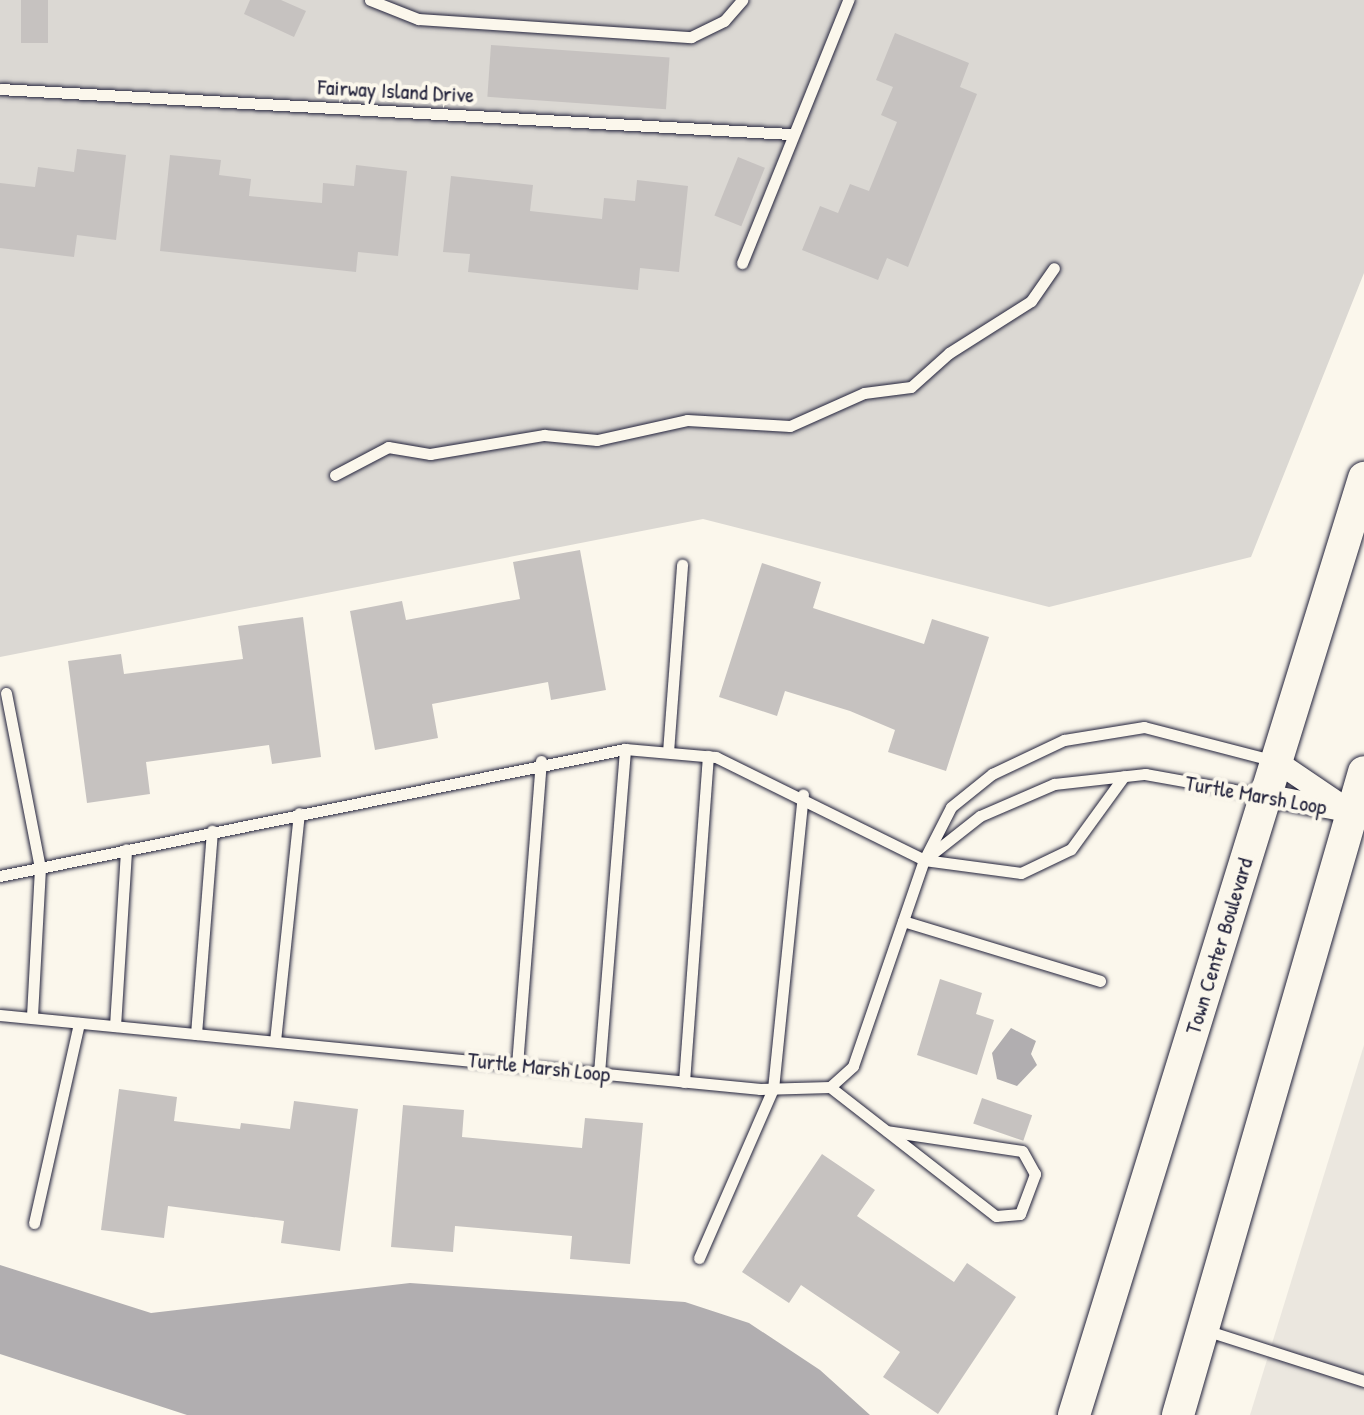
<!DOCTYPE html>
<html>
<head>
<meta charset="utf-8">
<style>
  body { margin:0 }
  #map { position:relative; width:1364px; height:1415px; overflow:hidden; background:#fbf7ec; font-family:"Patrick Hand",sans-serif }
  div>[style] { position:absolute }
  .built>* { inset:0; background:#ebe7df }
  .green>* { inset:0; background:#dbd8d3 }
  .water>* { inset:0; background:#b1aeb0 }
  .building>* { inset:0; background:#c6c2c0; transform-origin:0 0 }
  .roads { filter:drop-shadow(0 0 2px #22223b) drop-shadow(0 0 2px #22223b) }
  .service>* { height:11px; margin:-5.5px; padding:0 5.5px; transform-origin:5.5px; border-radius:5.5px; background:#fbf7ec }
  .minor>* { height:22px; margin:-11px; padding:0 11px; transform-origin:11px; border-radius:11px; background:#fbf7ec }
  .secondary>* { height:32px; margin:-16px; padding:0 16px; transform-origin:16px; border-radius:16px; background:#fbf7ec }
  span { translate:-50% -50%; white-space:nowrap; text-align:center; line-height:1.15; -webkit-text-stroke:8px #fbf7ec; paint-order:stroke }
  .street-label { font-size:22px; color:#22223b }
</style>
</head>
<body>
<div id="map">
  <div class="built">
    <i style="clip-path:polygon(1364px 1045px,1364px 1415px,1250px 1415px)"></i>
  </div>
  <div class="green">
    <i style="clip-path:polygon(0 0,1364px 0,1364px 273px,1251px 557px,1049px 607px,703px 519px,0 657px)"></i>
  </div>
  <div class="water">
    <i style="clip-path:polygon(1011px 1028px,1036px 1041px,1031px 1054px,1037px 1065px,1017px 1086px,997px 1079px,992px 1053px)"></i>
    <i style="clip-path:polygon(0 1265px,151px 1313px,410px 1283px,685px 1302px,749px 1323px,820px 1370px,870px 1415px,187px 1415px,0 1354px)"></i>
  </div>
  <div class="building">
    <i style="left:21px;top:0;width:27px;height:43px"></i>
    <i style="clip-path:polygon(250px 0,281px 0,306px 11px,294px 37px,244px 14px)"></i>
    <i style="clip-path:polygon(895px 33px,969px 63px,960px 87px,977px 94px,908px 267px,887px 258px,878px 280px,802px 250px,820px 206px,838px 213px,850px 184px,869px 191px,897px 122px,881px 115px,893px 87px,876px 80px)"></i>
    <i style="left:491px;top:45px;width:179px;height:52px;rotate:4deg"></i>
    <i style="clip-path:polygon(77px 149px,126px 155px,116px 240px,77px 235px,74px 257px,0 248px,0 183px,35px 187px,38px 167px,74px 172px)"></i>
    <i style="clip-path:polygon(170px 155px,221px 160px,219px 175px,251px 179px,249px 196px,322px 203px,323px 183px,354px 186px,356px 165px,407px 171px,398px 256px,358px 252px,356px 272px,160px 251px)"></i>
    <i style="left:738px;top:157px;width:29px;height:63px;rotate:22deg"></i>
    <i style="clip-path:polygon(451px 176px,533px 185px,530px 211px,602px 219px,604px 198px,635px 201px,637px 180px,688px 186px,679px 272px,640px 268px,638px 290px,468px 272px,470px 254px,443px 252px)"></i>
    <i style="clip-path:polygon(580px 550px,606px 690px,551px 700px,548px 682px,432px 704px,438px 738px,375px 750px,350px 611px,402px 601px,406px 620px,520px 599px,513px 562px)"></i>
    <i style="clip-path:polygon(762px 563px,821px 582px,813px 608px,924px 644px,932px 619px,989px 637px,946px 771px,888px 752px,895px 730px,850px 711px,785px 691px,777px 716px,719px 697px)"></i>
    <i style="clip-path:polygon(303px 617px,321px 757px,272px 764px,269px 745px,146px 762px,150px 794px,87px 803px,68px 661px,121px 654px,124px 674px,243px 659px,238px 626px)"></i>
    <i style="clip-path:polygon(940px 979px,982px 993px,976px 1014px,994px 1020px,977px 1075px,917px 1055px)"></i>
    <i style="clip-path:polygon(119px 1089px,177px 1097px,174px 1121px,240px 1129px,241px 1123px,290px 1129px,294px 1101px,358px 1109px,340px 1251px,281px 1243px,284px 1221px,168px 1206px,164px 1238px,101px 1230px)"></i>
    <i style="left:982px;top:1098px;width:53px;height:27px;rotate:19deg"></i>
    <i style="clip-path:polygon(403px 1105px,464px 1110px,462px 1137px,582px 1148px,585px 1118px,643px 1123px,630px 1264px,570px 1259px,572px 1236px,455px 1226px,453px 1252px,391px 1247px)"></i>
    <i style="clip-path:polygon(822px 1154px,875px 1190px,857px 1216px,954px 1282px,967px 1263px,1016px 1297px,938px 1414px,883px 1377px,900px 1352px,801px 1285px,789px 1303px,742px 1272px)"></i>
  </div>
  <div class="roads">
    <div class="service">
      <i style="left:370px;top:0;width:52px;rotate:21.6deg"></i>
      <i style="left:418px;top:19px;width:274px;rotate:3.8deg"></i>
      <i style="left:691px;top:37px;width:37px;rotate:-26deg"></i>
      <i style="left:724px;top:21px;width:28px;rotate:-49deg"></i>
      <i style="left:0;top:89px;width:791px;rotate:3.26deg"></i>
      <i style="left:742px;top:263px;width:284px;rotate:-68deg"></i>
      <i style="left:335px;top:475px;width:60px;rotate:-27.8deg"></i>
      <i style="left:388px;top:447px;width:43px;rotate:9.5deg"></i>
      <i style="left:430px;top:454px;width:116px;rotate:-9.5deg"></i>
      <i style="left:544px;top:435px;width:53px;rotate:5.4deg"></i>
      <i style="left:597px;top:440px;width:92px;rotate:-12.5deg"></i>
      <i style="left:687px;top:420px;width:103px;rotate:3.3deg"></i>
      <i style="left:790px;top:426px;width:81px;rotate:-24deg"></i>
      <i style="left:864px;top:393px;width:47px;rotate:-7.3deg"></i>
      <i style="left:911px;top:387px;width:51px;rotate:-41.8deg"></i>
      <i style="left:949px;top:353px;width:97px;rotate:-32.4deg"></i>
      <i style="left:1031px;top:301px;width:40px;rotate:-55.1deg"></i>
      <i style="left:6px;top:693px;width:178px;rotate:79deg"></i>
      <i style="left:40px;top:868px;width:150px;rotate:93.1deg"></i>
      <i style="left:668px;top:752px;width:188px;rotate:-85.7deg"></i>
      <i style="left:928px;top:857px;width:66px;rotate:-38.3deg"></i>
      <i style="left:980px;top:816px;width:81px;rotate:-23.4deg"></i>
      <i style="left:1054px;top:784px;width:92px;rotate:-6.3deg"></i>
      <i style="left:1145px;top:774px;width:120px;rotate:10.1deg"></i>
      <i style="left:0;top:876px;width:638px;rotate:-11.49deg"></i>
      <i style="left:625px;top:749px;width:91px;rotate:5deg"></i>
      <i style="left:716px;top:757px;width:232px;rotate:26.3deg"></i>
      <i style="left:924px;top:860px;width:98px;rotate:7.6deg"></i>
      <i style="left:1021px;top:873px;width:55px;rotate:-25.6deg"></i>
      <i style="left:1071px;top:849px;width:90px;rotate:-54deg"></i>
      <i style="left:903px;top:921px;width:206px;rotate:16.9deg"></i>
      <i style="left:0;top:1015px;width:764px;rotate:5.56deg"></i>
      <i style="left:760px;top:1089px;width:70px;rotate:-1.6deg"></i>
      <i style="left:830px;top:1087px;width:31px;rotate:-42deg"></i>
      <i style="left:853px;top:1066px;width:218px;rotate:-71deg"></i>
      <i style="left:924px;top:860px;width:59px;rotate:-63deg"></i>
      <i style="left:951px;top:807px;width:53px;rotate:-38.8deg"></i>
      <i style="left:992px;top:774px;width:80px;rotate:-25.3deg"></i>
      <i style="left:1064px;top:740px;width:81px;rotate:-9.2deg"></i>
      <i style="left:1144px;top:727px;width:135px;rotate:14.5deg"></i>
      <i style="left:115px;top:1026px;width:177px;rotate:-86.4deg"></i>
      <i style="left:196px;top:1034px;width:204px;rotate:-85.5deg"></i>
      <i style="left:275px;top:1041px;width:229px;rotate:-84deg"></i>
      <i style="left:517px;top:1065px;width:305px;rotate:-85.5deg"></i>
      <i style="left:599px;top:1073px;width:325px;rotate:-85.4deg"></i>
      <i style="left:684px;top:1082px;width:327px;rotate:-85.8deg"></i>
      <i style="left:830px;top:1087px;width:210px;rotate:37.9deg"></i>
      <i style="left:996px;top:1216px;width:24px;rotate:-5deg"></i>
      <i style="left:1020px;top:1214px;width:43px;rotate:-69.4deg"></i>
      <i style="left:1035px;top:1174px;width:26px;rotate:-119deg"></i>
      <i style="left:1022px;top:1151px;width:136px;rotate:-171.6deg"></i>
      <i style="left:34px;top:1223px;width:205px;rotate:-77.3deg"></i>
      <i style="left:699px;top:1258px;width:184px;rotate:-66.4deg"></i>
      <i style="left:773px;top:1089px;width:296px;rotate:-84.2deg"></i>
      <i style="left:1205px;top:1330px;width:167px;rotate:17.8deg"></i>
    </div>
    <div class="minor">
      <i style="left:1276px;top:761px;width:91px;rotate:34.2deg"></i>
      <i style="left:1265px;top:795px;width:78px;rotate:11deg"></i>
    </div>
    <div class="secondary">
      <i style="left:1074px;top:1415px;width:981px;rotate:-72.8deg"></i>
      <i style="left:1178px;top:1415px;width:669px;rotate:-73.87deg"></i>
    </div>
  </div>
  <div class="street-label">
    <span style="left:396px;top:91px;rotate:3deg">Fairway Island Drive</span>
    <span style="left:1256px;top:795px;rotate:10deg">Turtle Marsh Loop</span>
    <span style="left:1219px;top:946px;rotate:-73deg">Town Center Boulevard</span>
    <span style="left:539px;top:1067px;rotate:6deg">Turtle Marsh Loop</span>
  </div>
</div>
</body>
</html>
